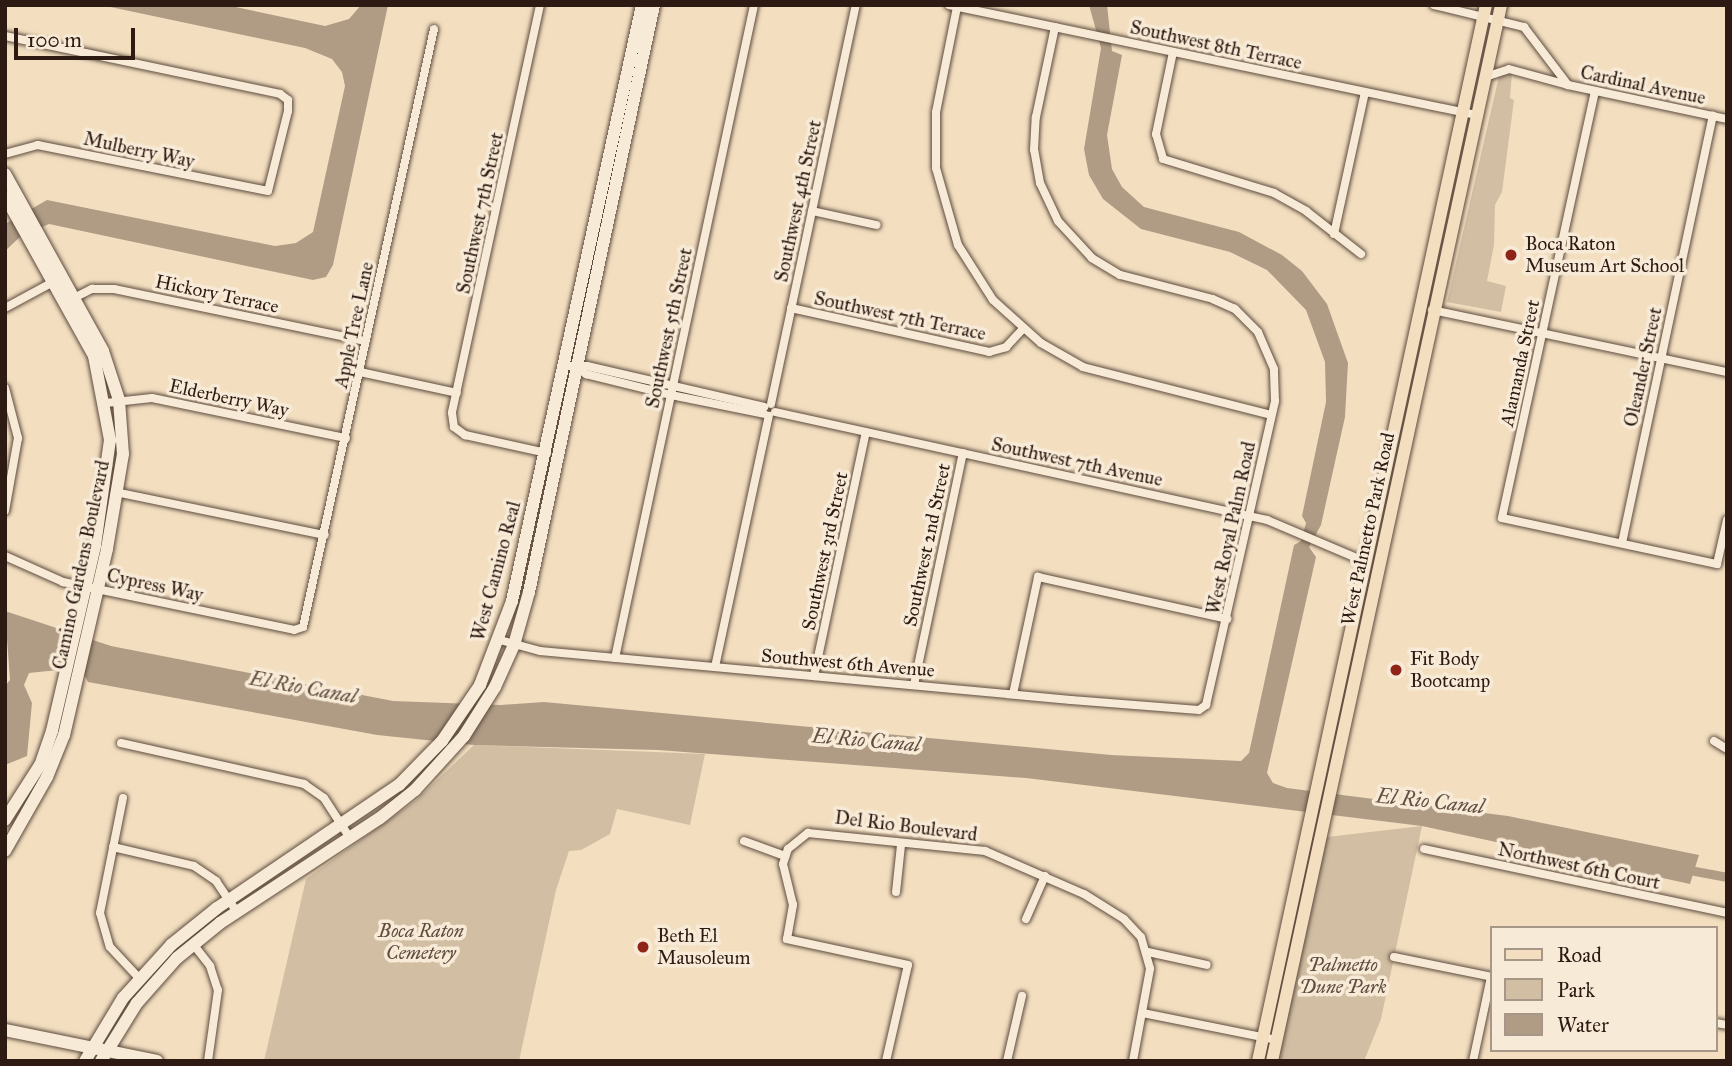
<!DOCTYPE html>
<html>
<head>
<meta charset="utf-8">
<style>
  body { margin:0 }
  #map { position:relative; width:1732px; height:1066px; overflow:hidden; background:#f3dfc0; font-family:"IM FELL Great Primer",serif }
  div>[style] { position:absolute }
  .green>* { inset:0; background:#d1bea3 }
  .water>* { inset:0; background:#b09c85 }
  .canal>* { height:9px; margin:-4.5px; padding:0 4.5px; transform-origin:4.5px; border-radius:4.5px; background:#b09c85 }
  .roads { filter:drop-shadow(0 0 2px #5e4b3e) drop-shadow(0 0 2px #5e4b3e) }
  .street>* { height:8px; margin:-4px; padding:0 4px; transform-origin:4px; border-radius:4px; background:#f7ead6 }
  .secondary>* { height:12px; margin:-6px; padding:0 6px; transform-origin:6px; border-radius:6px; background:#f7ead6 }
  .primary>* { height:12px; margin:-6px; padding:0 6px; transform-origin:6px; border-radius:6px; background:#f3dfc0 }
  .dots>* { width:19px; height:19px; translate:-50% -50%; box-sizing:border-box; border:4px solid #f7ead6; border-radius:50% }
  span { translate:-50% -50%; white-space:nowrap; text-align:center; line-height:1.15; -webkit-text-stroke:7px #f7ead6; paint-order:stroke }
  .street-label { font-size:19px; color:#2d1a13 }
  .poi-label { font-size:19px; color:#2d1a13 }
  .left { translate:0 -50%; text-align:left }
  .park-label { font-size:19px; color:#5e4b3e; font-style:italic }
  .water-label { font-size:21px; color:#614e41; font-style:italic }
  .frame { position:absolute; inset:0; border:7px solid #2d1a13; pointer-events:none }
  .legend { position:absolute; left:1490px; top:926px; width:228px; height:126px; box-sizing:border-box; background:#f7ead6; border:2px solid #a69788; margin:0; padding:9px 12px; list-style:none; font-size:21px; color:#2d1a13 }
  .legend li { display:flex; align-items:center; gap:14px; height:35px }
  .legend b { width:35px; border:2px solid #a69788 }
  .scale { position:absolute; left:14px; top:28px; width:121px; height:32px; box-sizing:border-box; border:4px solid #2d1a13; border-top:0; padding-left:9px; font-size:21px; line-height:24px; white-space:nowrap; color:#2d1a13; -webkit-text-stroke:5px #f7ead6; paint-order:stroke }
</style>
</head>
<body>
<div id="map">
  <div class="green">
    <i style="clip-path:polygon(1500px 72px,1512px 73px,1510px 98px,1514px 100px,1502px 192px,1495px 205px,1494px 245px,1487px 281px,1506px 286px,1501px 312px,1447px 302px)"></i>
    <i style="clip-path:polygon(474px 745px,705px 754px,690px 825px,617px 809px,610px 834px,581px 850px,569px 851px,556px 890px,519px 1061px,264px 1061px,306px 879px,414px 802px)"></i>
    <i style="clip-path:polygon(1422px 826px,1381px 1019px,1364px 1061px,1277px 1061px,1327px 837px)"></i>
  </div>
  <div class="water">
    <i style="clip-path:polygon(101px 5px,226px 5px,325px 26px,349px 19px,361px 5px,388px 5px,333px 265px,326px 277px,313px 280px,49px 224px,20px 237px,5px 251px,5px 224px,47px 200px,275px 246px,296px 243px,313px 232px,345px 86px,342px 72px,332px 59px,305px 48px)"></i>
    <i style="clip-path:polygon(1089px 5px,1107px 5px,1112px 51px,1122px 55px,1107px 135px,1112px 169px,1122px 187px,1144px 207px,1239px 232px,1282px 255px,1302px 271px,1327px 304px,1348px 363px,1345px 417px,1321px 525px,1309px 547px,1316px 557px,1267px 773px,1273px 783px,1287px 788px,1508px 816px,1699px 855px,1690px 884px,1422px 826px,1026px 778px,658px 750px,474px 745px,377px 735px,88px 682px,85px 676px,58px 670px,29px 673px,24px 685px,32px 703px,27px 756px,5px 765px,5px 686px,10px 680px,5px 611px,111px 646px,393px 701px,501px 705px,544px 702px,1111px 755px,1241px 761px,1249px 753px,1294px 545px,1301px 541px,1306px 523px,1302px 516px,1326px 402px,1325px 362px,1306px 310px,1267px 270px,1230px 252px,1141px 229px,1103px 199px,1089px 175px,1084px 149px,1101px 48px)"></i>
  </div>
  <div class="canal">
    <i style="left:1684px;top:869px;width:44px;rotate:10.5deg"></i>
  </div>
  <div class="roads">
    <div class="street">
      <i style="left:540px;top:5px;width:417px;rotate:102.2deg"></i>
      <i style="left:452px;top:413px;width:14px;rotate:82deg"></i>
      <i style="left:454px;top:427px;width:14px;rotate:36deg"></i>
      <i style="left:465px;top:435px;width:84px;rotate:12.4deg"></i>
      <i style="left:949px;top:5px;width:538px;rotate:11.79deg"></i>
      <i style="left:1434px;top:5px;width:93px;rotate:13.7deg"></i>
      <i style="left:1524px;top:27px;width:73px;rotate:52.8deg"></i>
      <i style="left:1568px;top:85px;width:163px;rotate:12.1deg"></i>
      <i style="left:957px;top:7px;width:107px;rotate:101.3deg"></i>
      <i style="left:936px;top:112px;width:56px;rotate:90deg"></i>
      <i style="left:936px;top:168px;width:80px;rotate:74.1deg"></i>
      <i style="left:958px;top:245px;width:65px;rotate:57.5deg"></i>
      <i style="left:993px;top:300px;width:64px;rotate:41.9deg"></i>
      <i style="left:1041px;top:343px;width:48px;rotate:29.7deg"></i>
      <i style="left:1083px;top:367px;width:194px;rotate:14.3deg"></i>
      <i style="left:5px;top:36px;width:281px;rotate:11.9deg"></i>
      <i style="left:280px;top:94px;width:10px;rotate:37deg"></i>
      <i style="left:288px;top:100px;width:11px;rotate:90deg"></i>
      <i style="left:288px;top:111px;width:82px;rotate:104deg"></i>
      <i style="left:268px;top:191px;width:235px;rotate:-168.7deg"></i>
      <i style="left:38px;top:145px;width:34px;rotate:165deg"></i>
      <i style="left:1173px;top:52px;width:84px;rotate:101.7deg"></i>
      <i style="left:1156px;top:134px;width:26px;rotate:74deg"></i>
      <i style="left:1163px;top:159px;width:116px;rotate:17deg"></i>
      <i style="left:1274px;top:193px;width:37px;rotate:29deg"></i>
      <i style="left:1306px;top:211px;width:70px;rotate:38deg"></i>
      <i style="left:1485px;top:77px;width:25px;rotate:-18deg"></i>
      <i style="left:1509px;top:69px;width:61px;rotate:15.2deg"></i>
      <i style="left:1595px;top:91px;width:437px;rotate:102.3deg"></i>
      <i style="left:1502px;top:518px;width:220px;rotate:12.1deg"></i>
      <i style="left:1717px;top:564px;width:45px;rotate:-77.2deg"></i>
      <i style="left:812px;top:211px;width:66px;rotate:12.2deg"></i>
      <i style="left:1334px;top:234px;width:145px;rotate:-77.7deg"></i>
      <i style="left:70px;top:300px;width:25px;rotate:-27deg"></i>
      <i style="left:92px;top:289px;width:22px"></i>
      <i style="left:114px;top:289px;width:257px;rotate:11.7deg"></i>
      <i style="left:5px;top:308px;width:57px;rotate:-28.4deg"></i>
      <i style="left:791px;top:308px;width:203px;rotate:12.5deg"></i>
      <i style="left:989px;top:352px;width:18px;rotate:-16deg"></i>
      <i style="left:1006px;top:347px;width:25px;rotate:-47deg"></i>
      <i style="left:1432px;top:310px;width:301px;rotate:11.9deg"></i>
      <i style="left:565px;top:366px;width:22px"></i>
      <i style="left:587px;top:366px;width:182px;rotate:13deg"></i>
      <i style="left:579px;top:369px;width:9px;rotate:36deg"></i>
      <i style="left:586px;top:374px;width:88px;rotate:13.9deg"></i>
      <i style="left:671px;top:395px;width:95px;rotate:11.5deg"></i>
      <i style="left:360px;top:372px;width:99px;rotate:12.2deg"></i>
      <i style="left:5px;top:388px;width:52px;rotate:75.4deg"></i>
      <i style="left:18px;top:438px;width:74px;rotate:100.1deg"></i>
      <i style="left:106px;top:403px;width:46px;rotate:-6.2deg"></i>
      <i style="left:152px;top:398px;width:198px;rotate:11.7deg"></i>
      <i style="left:771px;top:404px;width:408px;rotate:-78deg"></i>
      <i style="left:775px;top:412px;width:504px;rotate:12.38deg"></i>
      <i style="left:1267px;top:520px;width:108px;rotate:23deg"></i>
      <i style="left:115px;top:492px;width:214px;rotate:11.6deg"></i>
      <i style="left:1622px;top:543px;width:437px;rotate:-78deg"></i>
      <i style="left:5px;top:556px;width:64px;rotate:24.1deg"></i>
      <i style="left:63px;top:582px;width:236px;rotate:11.7deg"></i>
      <i style="left:294px;top:630px;width:9px;rotate:-18deg"></i>
      <i style="left:303px;top:627px;width:612px;rotate:-77.64deg"></i>
      <i style="left:500px;top:640px;width:41px;rotate:15.4deg"></i>
      <i style="left:540px;top:651px;width:533px;rotate:5.27deg"></i>
      <i style="left:1071px;top:700px;width:128px;rotate:4.5deg"></i>
      <i style="left:1199px;top:710px;width:9px;rotate:-36deg"></i>
      <i style="left:1206px;top:705px;width:312px;rotate:-77.2deg"></i>
      <i style="left:1275px;top:401px;width:32px;rotate:-92deg"></i>
      <i style="left:1274px;top:369px;width:40px;rotate:-113.4deg"></i>
      <i style="left:1258px;top:332px;width:33px;rotate:-135deg"></i>
      <i style="left:1235px;top:309px;width:24px;rotate:-156deg"></i>
      <i style="left:1213px;top:299px;width:96px;rotate:-165.5deg"></i>
      <i style="left:1120px;top:275px;width:33px;rotate:-149deg"></i>
      <i style="left:1092px;top:258px;width:50px;rotate:-132.6deg"></i>
      <i style="left:1058px;top:221px;width:42px;rotate:-115.3deg"></i>
      <i style="left:1040px;top:183px;width:34px;rotate:-100deg"></i>
      <i style="left:1034px;top:150px;width:33px;rotate:-87deg"></i>
      <i style="left:1036px;top:117px;width:92px;rotate:-78.1deg"></i>
      <i style="left:615px;top:658px;width:668px;rotate:-77.98deg"></i>
      <i style="left:715px;top:667px;width:257px;rotate:-77.9deg"></i>
      <i style="left:814px;top:676px;width:249px;rotate:-78deg"></i>
      <i style="left:914px;top:685px;width:237px;rotate:-78.1deg"></i>
      <i style="left:1013px;top:694px;width:120px;rotate:-77.9deg"></i>
      <i style="left:1038px;top:577px;width:194px;rotate:12.5deg"></i>
      <i style="left:1714px;top:741px;width:15px;rotate:32deg"></i>
      <i style="left:121px;top:743px;width:188px;rotate:12.6deg"></i>
      <i style="left:304px;top:784px;width:24px;rotate:35deg"></i>
      <i style="left:324px;top:798px;width:48px;rotate:57deg"></i>
      <i style="left:123px;top:798px;width:117px;rotate:101.3deg"></i>
      <i style="left:100px;top:913px;width:35px;rotate:74deg"></i>
      <i style="left:110px;top:947px;width:42px;rotate:46.9deg"></i>
      <i style="left:744px;top:841px;width:44px;rotate:20.1deg"></i>
      <i style="left:113px;top:847px;width:83px;rotate:13.2deg"></i>
      <i style="left:194px;top:866px;width:27px;rotate:34deg"></i>
      <i style="left:216px;top:881px;width:37px;rotate:56deg"></i>
      <i style="left:1424px;top:849px;width:310px;rotate:11.9deg"></i>
      <i style="left:896px;top:892px;width:47px;rotate:-83.9deg"></i>
      <i style="left:1026px;top:919px;width:47px;rotate:-66.2deg"></i>
      <i style="left:193px;top:944px;width:28px;rotate:52deg"></i>
      <i style="left:210px;top:966px;width:25px;rotate:72deg"></i>
      <i style="left:218px;top:990px;width:72px;rotate:98deg"></i>
      <i style="left:1148px;top:952px;width:60px;rotate:12.4deg"></i>
      <i style="left:1394px;top:957px;width:100px;rotate:11.5deg"></i>
      <i style="left:1143px;top:1013px;width:137px;rotate:11.4deg"></i>
      <i style="left:1716px;top:1023px;width:11px;rotate:10deg"></i>
      <i style="left:886px;top:1061px;width:98px;rotate:-77.1deg"></i>
      <i style="left:908px;top:965px;width:124px;rotate:-167.9deg"></i>
      <i style="left:787px;top:939px;width:35px;rotate:-80deg"></i>
      <i style="left:793px;top:905px;width:42px;rotate:-103.7deg"></i>
      <i style="left:783px;top:864px;width:16px;rotate:-72deg"></i>
      <i style="left:788px;top:849px;width:26px;rotate:-39deg"></i>
      <i style="left:808px;top:833px;width:178px;rotate:5.8deg"></i>
      <i style="left:985px;top:851px;width:108px;rotate:23.5deg"></i>
      <i style="left:1084px;top:894px;width:47px;rotate:32deg"></i>
      <i style="left:1124px;top:919px;width:25px;rotate:47deg"></i>
      <i style="left:1141px;top:937px;width:33px;rotate:74deg"></i>
      <i style="left:1150px;top:969px;width:94px;rotate:100.5deg"></i>
      <i style="left:1007px;top:1061px;width:67px;rotate:-77deg"></i>
      <i style="left:1473px;top:1061px;width:86px;rotate:-77.9deg"></i>
    </div>
    <div class="secondary">
      <i style="left:5px;top:174px;width:202px;rotate:61deg"></i>
      <i style="left:103px;top:351px;width:52px;rotate:71.9deg"></i>
      <i style="left:119px;top:400px;width:54px;rotate:85.8deg"></i>
      <i style="left:123px;top:454px;width:96px;rotate:99.6deg"></i>
      <i style="left:107px;top:549px;width:191px;rotate:103deg"></i>
      <i style="left:64px;top:735px;width:45px;rotate:112deg"></i>
      <i style="left:47px;top:777px;width:85px;rotate:119.6deg"></i>
      <i style="left:5px;top:196px;width:183px;rotate:60.9deg"></i>
      <i style="left:94px;top:356px;width:86px;rotate:79.2deg"></i>
      <i style="left:110px;top:440px;width:107px;rotate:98.1deg"></i>
      <i style="left:95px;top:546px;width:190px;rotate:103.1deg"></i>
      <i style="left:52px;top:731px;width:36px;rotate:109deg"></i>
      <i style="left:40px;top:765px;width:65px;rotate:122.5deg"></i>
      <i style="left:5px;top:1030px;width:155px;rotate:11.5deg"></i>
      <i style="left:85px;top:1061px;width:74px;rotate:-58.9deg"></i>
      <i style="left:123px;top:998px;width:72px;rotate:-47.8deg"></i>
      <i style="left:171px;top:945px;width:59px;rotate:-38.8deg"></i>
      <i style="left:217px;top:908px;width:220px;rotate:-34.1deg"></i>
      <i style="left:399px;top:785px;width:62px;rotate:-45.7deg"></i>
      <i style="left:442px;top:741px;width:68px;rotate:-55.8deg"></i>
      <i style="left:480px;top:685px;width:90px;rotate:-69.1deg"></i>
      <i style="left:512px;top:601px;width:610px;rotate:-77.7deg"></i>
      <i style="left:101px;top:1061px;width:68px;rotate:-58.2deg"></i>
      <i style="left:137px;top:1003px;width:60px;rotate:-48.4deg"></i>
      <i style="left:177px;top:958px;width:55px;rotate:-39.1deg"></i>
      <i style="left:220px;top:923px;width:191px;rotate:-33.3deg"></i>
      <i style="left:380px;top:818px;width:45px;rotate:-38.7deg"></i>
      <i style="left:415px;top:790px;width:73px;rotate:-47.8deg"></i>
      <i style="left:464px;top:736px;width:58px;rotate:-57.7deg"></i>
      <i style="left:495px;top:687px;width:46px;rotate:-65.7deg"></i>
      <i style="left:514px;top:645px;width:55px;rotate:-74.2deg"></i>
      <i style="left:529px;top:592px;width:600px;rotate:-77.98deg"></i>
    </div>
    <div class="primary">
      <i style="left:1258px;top:1061px;width:1080px;rotate:-77.82deg"></i>
      <i style="left:1272px;top:1061px;width:1081px;rotate:-77.76deg"></i>
    </div>
  </div>
  <div class="dots">
    <i style="left:1511px;top:255px;background:#8f2418"></i>
    <i style="left:1396px;top:670px;background:#8f2418"></i>
    <i style="left:643px;top:947px;background:#8f2418"></i>
  </div>
  <div class="street-label">
    <span style="left:1216px;top:45px;rotate:12deg">Southwest 8th Terrace</span>
    <span style="left:1643px;top:85px;rotate:12deg">Cardinal Avenue</span>
    <span style="left:139px;top:150px;rotate:12deg">Mulberry Way</span>
    <span style="left:798px;top:201px;rotate:-78deg">Southwest 4th Street</span>
    <span style="left:480px;top:213px;rotate:-78deg">Southwest 7th Street</span>
    <span style="left:217px;top:294px;rotate:12deg">Hickory Terrace</span>
    <span style="left:900px;top:316px;rotate:12deg">Southwest 7th Terrace</span>
    <span style="left:354px;top:325px;rotate:-78deg">Apple Tree Lane</span>
    <span style="left:669px;top:328px;rotate:-78deg">Southwest 5th Street</span>
    <span style="left:1520px;top:363px;rotate:-78deg">Alamanda Street</span>
    <span style="left:1643px;top:367px;rotate:-78deg">Oleander Street</span>
    <span style="left:229px;top:398px;rotate:12deg">Elderberry Way</span>
    <span style="left:1077px;top:462px;rotate:12deg">Southwest 7th Avenue</span>
    <span style="left:1231px;top:528px;rotate:-78deg">West Royal Palm Road</span>
    <span style="left:1368px;top:529px;rotate:-78deg">West Palmetto Park Road</span>
    <span style="left:927px;top:545px;rotate:-78deg">Southwest 2nd Street</span>
    <span style="left:825px;top:551px;rotate:-78deg">Southwest 3rd Street</span>
    <span style="left:81px;top:565px;rotate:-78deg">Camino Gardens Boulevard</span>
    <span style="left:496px;top:571px;rotate:-75deg">West Camino Real</span>
    <span style="left:155px;top:585px;rotate:12deg">Cypress Way</span>
    <span style="left:848px;top:663px;rotate:5deg">Southwest 6th Avenue</span>
    <span style="left:906px;top:826px;rotate:7deg">Del Rio Boulevard</span>
    <span style="left:1579px;top:866px;rotate:12deg">Northwest 6th Court</span>
  </div>
  <div class="poi-label">
    <span class="left" style="left:1525px;top:255px">Boca Raton<br>Museum Art School</span>
    <span class="left" style="left:1410px;top:670px">Fit Body<br>Bootcamp</span>
    <span class="left" style="left:657px;top:947px">Beth El<br>Mausoleum</span>
  </div>
  <div class="park-label">
    <span style="left:421px;top:942px">Boca Raton<br>Cemetery</span>
    <span style="left:1343px;top:976px">Palmetto<br>Dune Park</span>
  </div>
  <div class="water-label">
    <span style="left:303px;top:687px;rotate:10deg">El Rio Canal</span>
    <span style="left:866px;top:740px;rotate:5deg">El Rio Canal</span>
    <span style="left:1430px;top:801px;rotate:6deg">El Rio Canal</span>
  </div>
  <div class="frame"></div>
  <ul class="legend">
  <li><b style="height:9px;background:#f3dfc0"></b>Road</li>
  <li><b style="height:19px;background:#d1bea3"></b>Park</li>
  <li><b style="height:19px;background:#b09c85"></b>Water</li>
  </ul>
  <div class="scale">100 m</div>
</div>
</body>
</html>
